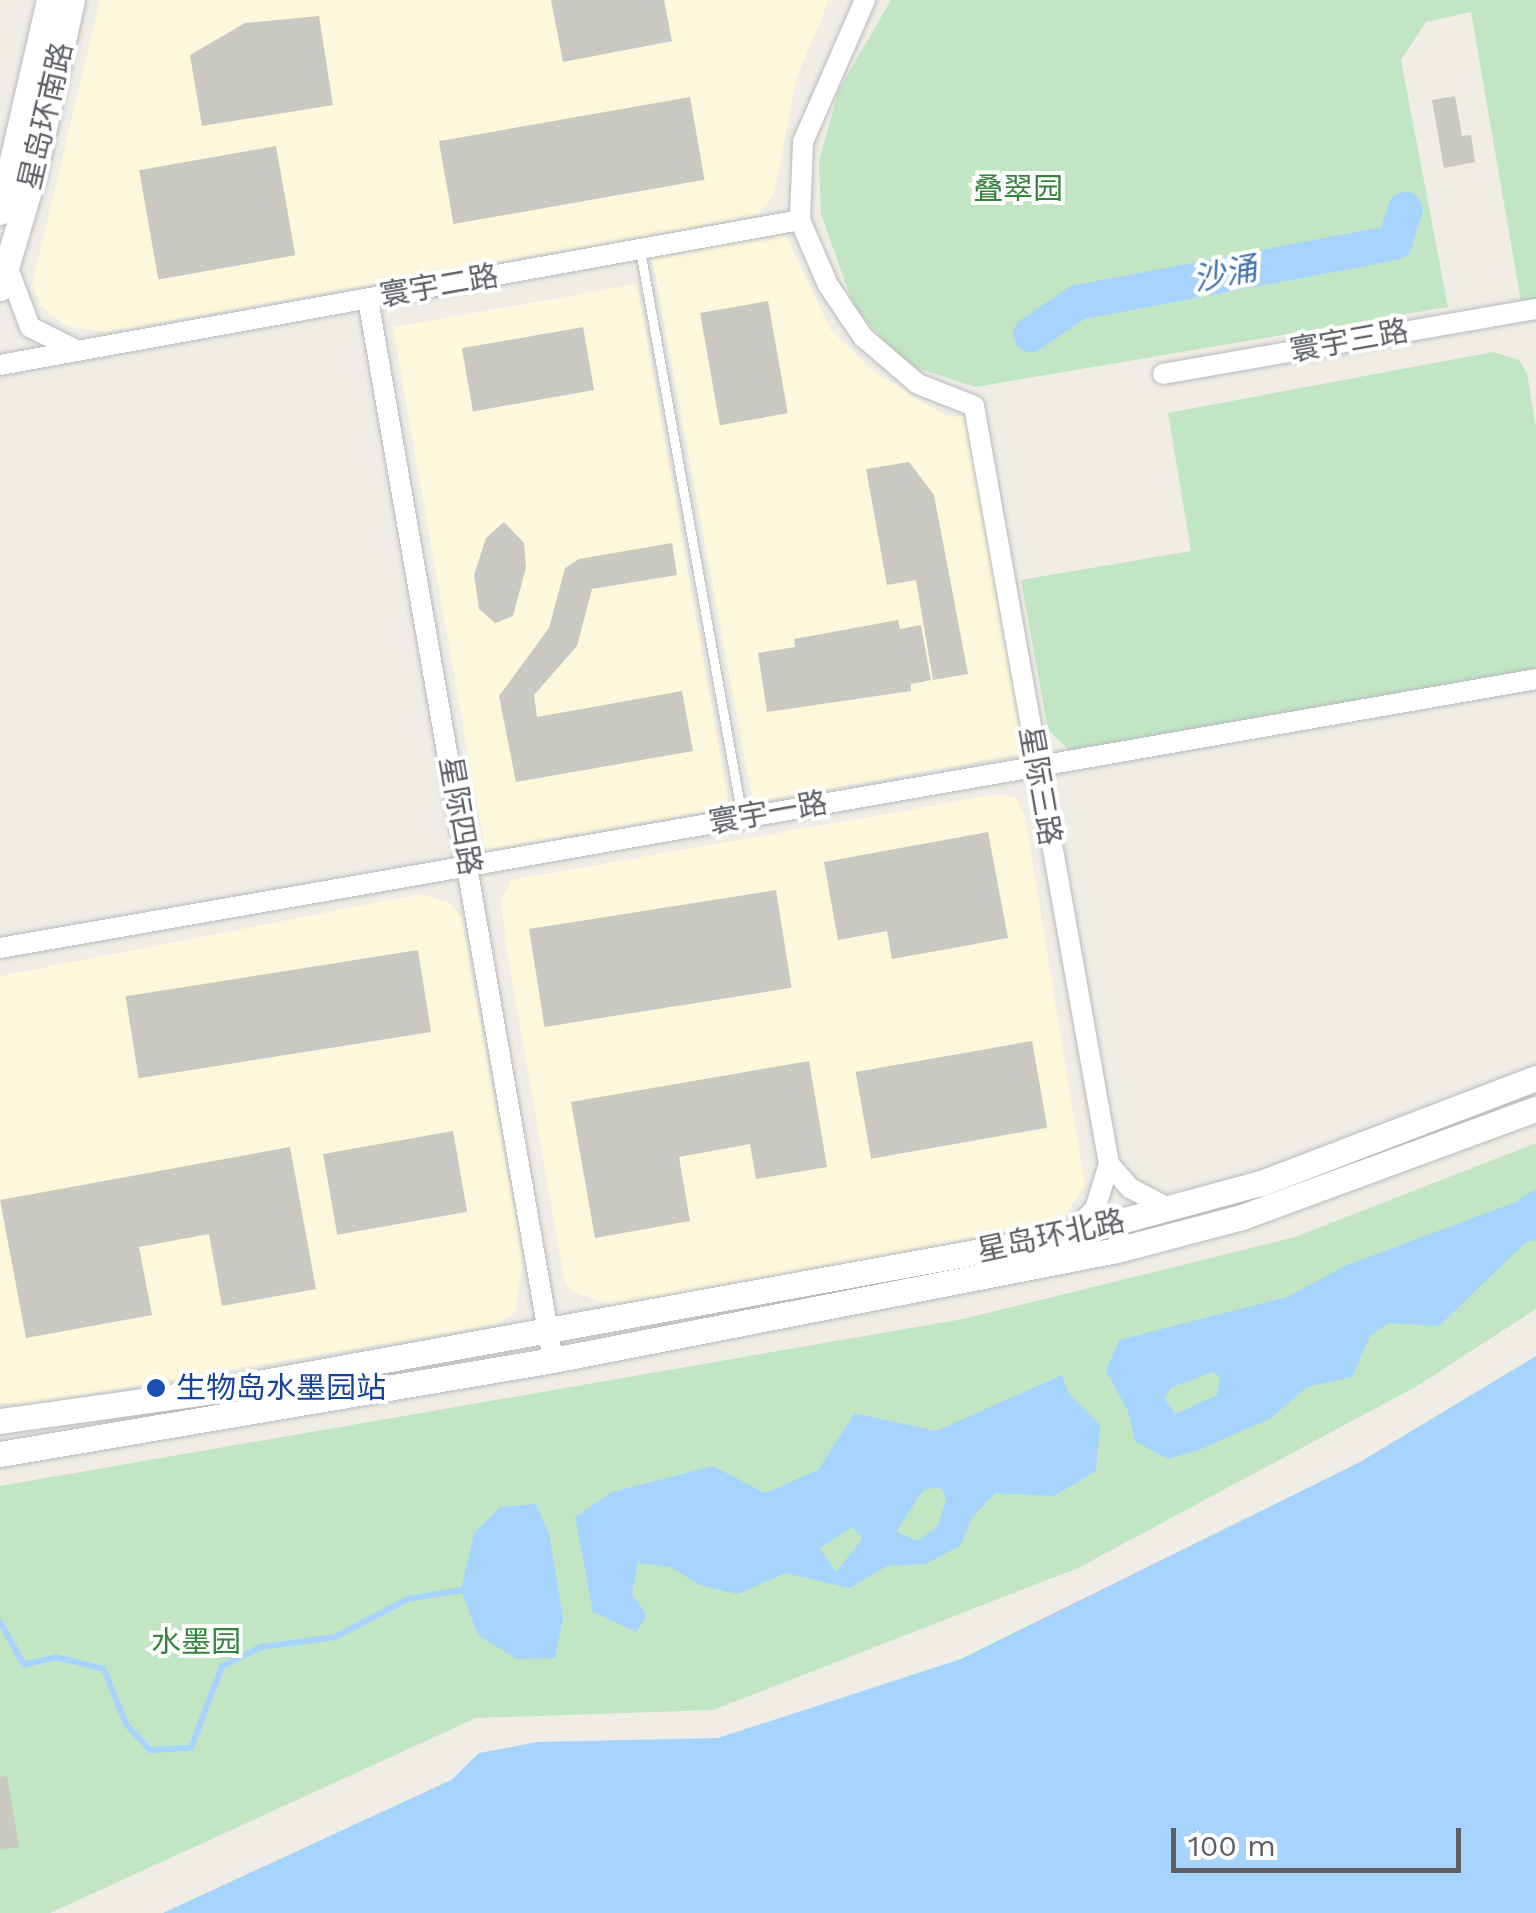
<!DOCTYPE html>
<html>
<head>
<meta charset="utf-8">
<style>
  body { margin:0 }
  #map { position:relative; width:1536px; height:1913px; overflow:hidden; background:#efede5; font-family:"Work Sans","Noto Sans SC",sans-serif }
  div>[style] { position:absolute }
  .commercial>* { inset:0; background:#fdf7db; transform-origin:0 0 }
  .green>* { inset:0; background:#c2e6c3 }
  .water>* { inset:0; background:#a6d4fe }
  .stream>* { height:6px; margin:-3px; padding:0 3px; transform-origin:3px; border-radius:3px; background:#a6d4fe }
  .river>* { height:35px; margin:-17.5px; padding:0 17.5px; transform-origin:17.5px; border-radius:17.5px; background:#a6d4fe }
  .building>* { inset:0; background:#cac8c2; transform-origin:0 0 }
  .roads { filter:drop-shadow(0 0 2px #b7babe) drop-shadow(0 0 2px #b7babe) }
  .service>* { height:9px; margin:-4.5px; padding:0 4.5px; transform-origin:4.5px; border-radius:4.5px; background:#fff }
  .tertiary>* { height:20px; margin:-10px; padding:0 10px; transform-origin:10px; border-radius:10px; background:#fff }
  .secondary>* { height:25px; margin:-12.5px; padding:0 12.5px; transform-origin:12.5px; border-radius:12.5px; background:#fff }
  .dots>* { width:28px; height:28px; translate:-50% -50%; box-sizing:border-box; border:5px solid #fff; border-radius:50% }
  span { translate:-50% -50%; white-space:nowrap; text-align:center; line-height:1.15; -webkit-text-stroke:8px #fff; paint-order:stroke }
  .street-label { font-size:30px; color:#5c6065 }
  .park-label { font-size:30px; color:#36833d }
  .transit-label { font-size:30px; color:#164399 }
  .left { translate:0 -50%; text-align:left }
  .water-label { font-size:32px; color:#4273b0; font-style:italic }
  .scale { position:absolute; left:1171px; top:1828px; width:290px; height:45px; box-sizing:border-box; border:5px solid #5c6065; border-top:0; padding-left:12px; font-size:30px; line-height:35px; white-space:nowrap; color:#5c6065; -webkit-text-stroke:8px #fff; paint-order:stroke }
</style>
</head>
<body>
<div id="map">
  <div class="commercial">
    <i style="clip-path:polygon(100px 0,829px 0,796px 80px,774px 195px,757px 216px,105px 332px,66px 326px,41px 306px,32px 284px)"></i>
    <i style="clip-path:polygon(785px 234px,830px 329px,874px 372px,946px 416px,967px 417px,1025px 753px,753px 802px,652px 258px)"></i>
    <i style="left:637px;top:284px;width:531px;height:248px;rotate:80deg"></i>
    <i style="clip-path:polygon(1000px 794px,1016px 798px,1025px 817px,1085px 1185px,1060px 1223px,612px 1305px,572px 1292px,564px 1279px,506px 945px,501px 899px,511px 880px)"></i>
    <i style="clip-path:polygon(421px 894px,450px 903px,461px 917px,523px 1258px,515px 1313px,498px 1324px,30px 1404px,0 1403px,0 976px)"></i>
  </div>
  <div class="green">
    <i style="clip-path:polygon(891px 0,1536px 0,1536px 299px,1521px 302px,1471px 12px,1426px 22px,1401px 60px,1448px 307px,975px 387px,905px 364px,854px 307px,821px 214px,819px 161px,839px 89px)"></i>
    <i style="clip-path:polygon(1493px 352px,1519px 360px,1527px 373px,1536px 428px,1536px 672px,1071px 752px,1048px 730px,1021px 580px,1191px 551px,1168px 413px)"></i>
    <i style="clip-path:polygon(1536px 1143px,1536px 1309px,1417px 1386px,1078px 1568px,713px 1710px,476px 1718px,50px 1913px,0 1913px,0 1486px,963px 1319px,1295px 1237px)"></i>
  </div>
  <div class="water">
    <i style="clip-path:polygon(evenodd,1536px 1188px,1536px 1240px,1526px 1242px,1439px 1326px,1389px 1323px,1370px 1336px,1352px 1377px,1307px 1387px,1271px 1418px,1199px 1450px,1167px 1459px,1135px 1441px,1128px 1411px,1106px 1371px,1119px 1340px,1287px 1297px,1347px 1265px,1516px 1202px,1536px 1188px,1213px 1372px,1220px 1377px,1217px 1395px,1176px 1414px,1164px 1398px,1172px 1387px,1213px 1372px)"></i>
    <i style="clip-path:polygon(1536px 1356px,1536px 1913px,163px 1913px,451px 1780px,479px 1753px,538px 1742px,718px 1738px,961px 1659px,1360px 1462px)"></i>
    <i style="clip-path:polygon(evenodd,1062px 1375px,1068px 1393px,1100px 1425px,1096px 1471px,1054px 1496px,995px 1493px,972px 1518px,960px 1546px,925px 1564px,887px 1566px,850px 1588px,785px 1573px,738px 1594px,699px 1585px,671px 1567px,638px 1563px,632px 1594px,647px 1615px,636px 1632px,593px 1612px,575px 1517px,612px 1492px,713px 1466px,765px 1493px,818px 1470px,855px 1413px,936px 1431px,1062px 1375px,941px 1488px,946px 1499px,938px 1525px,918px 1541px,896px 1532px,924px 1489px,941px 1488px,1062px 1375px,852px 1527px,863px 1538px,836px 1572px,820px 1548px,852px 1527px)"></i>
    <i style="clip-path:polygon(536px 1504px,549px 1533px,563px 1618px,555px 1658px,517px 1659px,478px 1635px,461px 1590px,474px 1533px,500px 1507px)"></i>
  </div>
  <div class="stream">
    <i style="left:0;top:1622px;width:49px;rotate:60.8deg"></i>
    <i style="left:24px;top:1665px;width:33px;rotate:-14deg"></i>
    <i style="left:56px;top:1657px;width:49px;rotate:14deg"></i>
    <i style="left:104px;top:1669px;width:59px;rotate:68.2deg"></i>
    <i style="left:126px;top:1724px;width:35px;rotate:47deg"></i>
    <i style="left:150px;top:1750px;width:41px;rotate:-2.8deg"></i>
    <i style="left:191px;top:1748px;width:88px;rotate:-69.3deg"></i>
    <i style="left:222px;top:1666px;width:43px;rotate:-26deg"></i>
    <i style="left:261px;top:1647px;width:75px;rotate:-7.7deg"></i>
    <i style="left:335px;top:1637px;width:82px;rotate:-27.5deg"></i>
    <i style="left:408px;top:1599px;width:54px;rotate:-9.6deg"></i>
  </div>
  <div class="river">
    <i style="left:1030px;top:334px;width:57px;rotate:-34.2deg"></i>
    <i style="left:1077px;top:302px;width:323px;rotate:-10.7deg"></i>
    <i style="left:1394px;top:242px;width:35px;rotate:-72deg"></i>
  </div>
  <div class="building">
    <i style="clip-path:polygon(551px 0,664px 0,672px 41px,563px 62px)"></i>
    <i style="clip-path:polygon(319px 16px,333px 105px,202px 126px,190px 55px,245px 23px)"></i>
    <i style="clip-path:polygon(1455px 96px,1462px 136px,1471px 135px,1475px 162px,1444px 168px,1432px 100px)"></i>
    <i style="left:690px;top:97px;width:84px;height:255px;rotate:80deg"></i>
    <i style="left:276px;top:146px;width:111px;height:139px;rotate:80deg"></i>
    <i style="left:768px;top:301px;width:114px;height:69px;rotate:80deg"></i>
    <i style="left:583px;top:327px;width:64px;height:123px;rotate:80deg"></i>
    <i style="clip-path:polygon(909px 462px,934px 495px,968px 674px,933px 680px,916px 580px,887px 585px,866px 469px)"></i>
    <i style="clip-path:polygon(504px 522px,524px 543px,526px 567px,513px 616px,495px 623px,479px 609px,474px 575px,486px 538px)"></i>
    <i style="clip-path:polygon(672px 543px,677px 575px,592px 589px,577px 646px,534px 695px,537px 717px,682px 691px,693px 751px,516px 782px,499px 696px,549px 628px,565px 568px,579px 559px)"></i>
    <i style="clip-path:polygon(898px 620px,900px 629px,921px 625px,931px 680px,911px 684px,911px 691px,767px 712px,758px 653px,795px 647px,794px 639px)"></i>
    <i style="clip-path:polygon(988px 832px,1008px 938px,892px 959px,887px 931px,838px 940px,824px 862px)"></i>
    <i style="left:776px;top:890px;width:99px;height:250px;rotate:81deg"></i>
    <i style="left:418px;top:950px;width:83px;height:296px;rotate:81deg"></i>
    <i style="left:1032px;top:1041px;width:88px;height:179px;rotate:80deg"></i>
    <i style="clip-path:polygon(809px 1061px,827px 1167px,756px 1179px,750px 1144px,679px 1157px,690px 1221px,595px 1238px,571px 1102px)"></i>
    <i style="left:453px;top:1131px;width:82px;height:132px;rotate:80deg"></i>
    <i style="clip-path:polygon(290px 1147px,316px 1289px,222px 1306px,209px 1234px,139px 1247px,152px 1315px,26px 1338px,0 1200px)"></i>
    <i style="clip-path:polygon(7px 1776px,19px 1847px,0 1850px,0 1777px)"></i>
  </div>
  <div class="roads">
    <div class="service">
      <i style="left:640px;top:250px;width:576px;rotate:79.8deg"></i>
    </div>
    <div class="tertiary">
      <i style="left:865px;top:0;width:155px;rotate:113.6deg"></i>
      <i style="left:803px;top:142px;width:78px;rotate:92.2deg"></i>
      <i style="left:800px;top:220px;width:71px;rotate:66.7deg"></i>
      <i style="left:828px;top:285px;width:63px;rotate:56.1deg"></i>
      <i style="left:863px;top:337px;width:72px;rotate:40.5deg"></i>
      <i style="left:918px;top:384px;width:60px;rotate:21.4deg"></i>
      <i style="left:974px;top:406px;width:770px;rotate:79.9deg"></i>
      <i style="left:1109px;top:1164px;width:47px;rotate:107.3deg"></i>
      <i style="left:1095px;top:1209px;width:35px;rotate:135deg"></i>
      <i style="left:7px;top:266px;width:65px;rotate:69.3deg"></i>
      <i style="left:30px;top:327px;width:49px;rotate:26.6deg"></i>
      <i style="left:368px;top:299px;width:1077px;rotate:80.11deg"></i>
      <i style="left:0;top:365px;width:813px;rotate:-10.27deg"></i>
      <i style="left:1163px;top:374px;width:379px;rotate:-9.9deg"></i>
      <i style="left:0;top:948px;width:1559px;rotate:-9.93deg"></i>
      <i style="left:1109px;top:1164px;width:32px;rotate:49deg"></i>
      <i style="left:1130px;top:1188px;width:45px;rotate:27.7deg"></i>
    </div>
    <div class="secondary">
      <i style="left:0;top:212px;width:218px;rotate:-77deg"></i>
      <i style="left:0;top:288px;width:119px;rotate:-73.4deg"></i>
      <i style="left:34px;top:174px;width:178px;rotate:-77.7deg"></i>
      <i style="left:0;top:1421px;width:222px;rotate:-8deg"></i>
      <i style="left:220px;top:1390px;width:863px;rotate:-10.35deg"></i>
      <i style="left:1069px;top:1235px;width:199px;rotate:-15.2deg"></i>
      <i style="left:1261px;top:1183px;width:294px;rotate:-20.9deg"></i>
      <i style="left:0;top:1454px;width:561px;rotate:-9.65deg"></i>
      <i style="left:553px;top:1360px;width:575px;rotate:-11.04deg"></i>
      <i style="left:1117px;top:1250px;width:129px;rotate:-14.8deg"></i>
      <i style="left:1242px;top:1217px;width:313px;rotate:-20.2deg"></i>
    </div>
  </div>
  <div class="dots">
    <i style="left:156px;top:1388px;background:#1a4fb4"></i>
  </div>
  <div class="street-label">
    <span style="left:46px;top:116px;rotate:-77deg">星岛环南路</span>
    <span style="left:439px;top:286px;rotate:-10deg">寰宇二路</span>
    <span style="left:1349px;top:341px;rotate:-10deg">寰宇三路</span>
    <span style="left:1040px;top:786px;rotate:80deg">星际三路</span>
    <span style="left:768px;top:813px;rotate:-10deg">寰宇一路</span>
    <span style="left:460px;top:816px;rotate:80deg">星际四路</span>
    <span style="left:1051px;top:1236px;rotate:-12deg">星岛环北路</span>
  </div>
  <div class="park-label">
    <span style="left:1018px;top:189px">叠翠园</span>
    <span style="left:196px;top:1642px">水墨园</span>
  </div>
  <div class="transit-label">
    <span class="left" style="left:176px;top:1388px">生物岛水墨园站</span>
  </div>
  <div class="water-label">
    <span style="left:1225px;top:274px;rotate:-11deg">沙涌</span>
  </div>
  <div class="scale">100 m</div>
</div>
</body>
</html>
